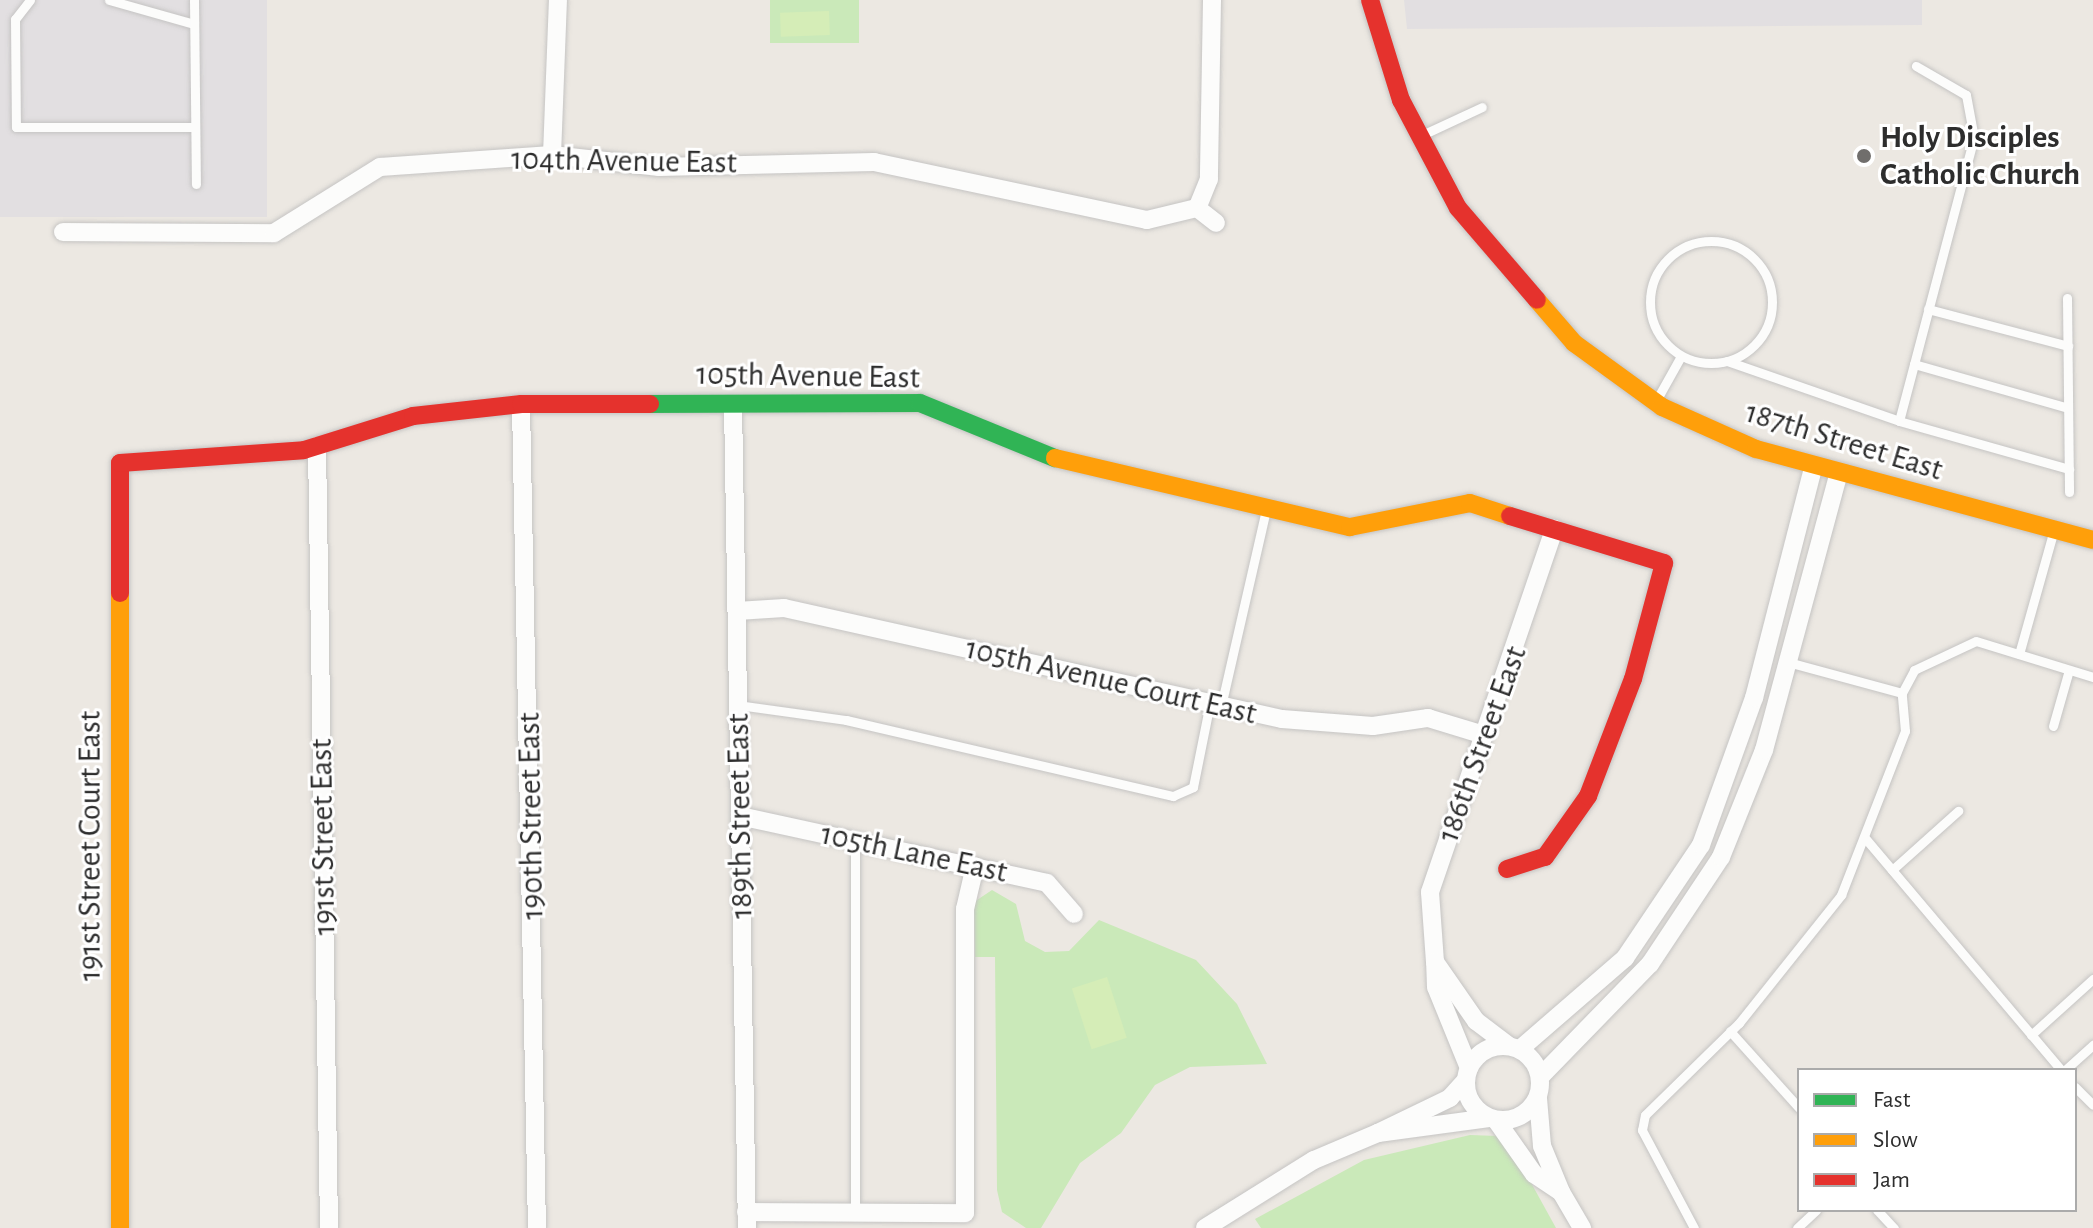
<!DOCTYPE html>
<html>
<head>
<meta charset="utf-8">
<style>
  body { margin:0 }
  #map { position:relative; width:2093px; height:1228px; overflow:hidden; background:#ece8e2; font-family:"Alegreya Sans",sans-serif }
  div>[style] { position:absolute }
  .industrial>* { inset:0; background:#e2dfe1; transform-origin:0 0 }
  .green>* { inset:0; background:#cae9b9; transform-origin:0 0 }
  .pitch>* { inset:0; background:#d5edb7; transform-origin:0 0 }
  .roads { filter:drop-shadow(0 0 2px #c5c4c3) drop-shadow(0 0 2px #c5c4c3) }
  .lane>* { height:9px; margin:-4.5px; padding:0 4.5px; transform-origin:4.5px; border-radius:4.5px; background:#fcfcfb }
  .lane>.ring { margin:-4.5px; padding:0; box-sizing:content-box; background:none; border:9px solid #fcfcfb; border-radius:50% }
  .street>* { height:18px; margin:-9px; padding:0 9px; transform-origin:9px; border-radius:9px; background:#fcfcfb }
  .street>.ring { margin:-9px; padding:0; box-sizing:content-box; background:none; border:18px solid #fcfcfb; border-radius:50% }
  .fast>* { height:18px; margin:-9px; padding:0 9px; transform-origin:9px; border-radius:9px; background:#30b455 }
  .slow>* { height:18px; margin:-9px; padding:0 9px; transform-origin:9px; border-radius:9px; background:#ff9f0a }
  .jam>* { height:18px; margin:-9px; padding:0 9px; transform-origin:9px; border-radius:9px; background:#e5322d }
  .dots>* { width:22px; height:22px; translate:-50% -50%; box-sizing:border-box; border:4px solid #fff; border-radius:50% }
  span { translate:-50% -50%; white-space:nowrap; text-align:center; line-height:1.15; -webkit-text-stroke:6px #fff; paint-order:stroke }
  .poi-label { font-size:32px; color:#2d2d2d; font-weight:700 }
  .left { translate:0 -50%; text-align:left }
  .street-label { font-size:32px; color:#2d2d2d }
  .legend { position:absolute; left:1797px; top:1068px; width:280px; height:144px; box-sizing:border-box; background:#fff; border:2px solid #ababab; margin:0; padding:10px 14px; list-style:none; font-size:24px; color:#2d2d2d }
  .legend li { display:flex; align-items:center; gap:16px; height:40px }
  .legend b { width:40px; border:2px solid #ababab }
</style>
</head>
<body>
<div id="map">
  <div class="industrial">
    <i style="left:0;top:0;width:267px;height:217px"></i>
    <i style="clip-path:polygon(1404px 0,1922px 0,1922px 25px,1407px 29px)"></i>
  </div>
  <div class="green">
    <i style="left:770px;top:0;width:89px;height:43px"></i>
    <i style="clip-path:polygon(992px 890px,1016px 904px,1025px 941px,1045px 952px,1069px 951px,1099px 920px,1196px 960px,1237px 1004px,1267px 1064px,1190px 1067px,1155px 1085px,1121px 1133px,1080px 1163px,1041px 1228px,1026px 1228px,1002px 1212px,997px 1190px,995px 957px,975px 957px,974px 902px)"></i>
    <i style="clip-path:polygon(1470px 1135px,1498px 1136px,1514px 1152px,1556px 1228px,1261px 1228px,1255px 1219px,1364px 1160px)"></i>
  </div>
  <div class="pitch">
    <i style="left:829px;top:11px;width:24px;height:49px;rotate:88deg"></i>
    <i style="left:1107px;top:977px;width:64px;height:37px;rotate:72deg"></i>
  </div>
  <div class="roads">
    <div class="lane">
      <i style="left:30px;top:0;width:24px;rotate:128deg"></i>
      <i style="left:15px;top:19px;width:108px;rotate:89.5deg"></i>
      <i style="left:16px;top:127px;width:179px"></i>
      <i style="left:109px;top:0;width:88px;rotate:15.8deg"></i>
      <i style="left:194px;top:0;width:184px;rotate:89.4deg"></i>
      <i style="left:1422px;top:135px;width:66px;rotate:-25deg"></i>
      <i class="ring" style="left:1650px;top:241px;width:113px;height:113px"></i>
      <i style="left:2067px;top:298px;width:194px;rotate:89.4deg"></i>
      <i style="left:1928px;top:309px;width:145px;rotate:14.8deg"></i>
      <i style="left:1727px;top:361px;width:182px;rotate:19.2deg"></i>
      <i style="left:1899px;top:421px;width:293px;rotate:-75.2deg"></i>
      <i style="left:1974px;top:138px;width:44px;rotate:-100.5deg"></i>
      <i style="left:1966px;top:95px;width:58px;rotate:-149.9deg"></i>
      <i style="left:1914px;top:364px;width:160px;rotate:15.9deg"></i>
      <i style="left:1657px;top:399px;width:49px;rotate:-60.8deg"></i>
      <i style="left:1899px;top:421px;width:177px;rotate:15.8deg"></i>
      <i style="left:2019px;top:654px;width:126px;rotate:-74.3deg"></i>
      <i style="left:1788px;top:662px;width:118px;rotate:15.2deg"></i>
      <i style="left:738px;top:705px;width:109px;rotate:7.9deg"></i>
      <i style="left:846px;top:720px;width:336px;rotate:13.1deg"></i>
      <i style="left:1173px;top:796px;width:22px;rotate:-24deg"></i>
      <i style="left:1193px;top:787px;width:86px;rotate:-78.6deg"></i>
      <i style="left:1221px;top:706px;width:201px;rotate:-77.1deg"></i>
      <i style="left:2053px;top:726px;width:58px;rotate:-74.1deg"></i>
      <i style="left:1865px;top:838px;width:304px;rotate:49.8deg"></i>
      <i style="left:855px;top:840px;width:372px;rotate:90deg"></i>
      <i style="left:1892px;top:870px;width:89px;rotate:-41.8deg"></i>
      <i style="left:1730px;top:1031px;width:103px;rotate:48.1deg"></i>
      <i style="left:2031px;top:1035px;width:84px;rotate:-42.1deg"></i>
      <i style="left:2065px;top:1070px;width:38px;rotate:-42deg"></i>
      <i style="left:2075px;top:1087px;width:25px;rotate:45deg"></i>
      <i style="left:1877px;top:1210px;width:25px;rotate:47deg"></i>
      <i style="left:1694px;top:1228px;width:111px;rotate:-118deg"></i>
      <i style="left:1642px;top:1130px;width:15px;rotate:-79deg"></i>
      <i style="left:1645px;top:1115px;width:132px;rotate:-44.4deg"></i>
      <i style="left:1739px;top:1023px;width:164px;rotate:-51.4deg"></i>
      <i style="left:1841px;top:895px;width:176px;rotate:-68.7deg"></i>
      <i style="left:1905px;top:731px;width:38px;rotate:-95deg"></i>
      <i style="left:1902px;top:693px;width:26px;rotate:-62deg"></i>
      <i style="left:1914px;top:670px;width:68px;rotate:-25.1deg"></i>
      <i style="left:1976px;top:641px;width:122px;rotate:17.1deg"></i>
      <i style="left:1797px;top:1228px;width:26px;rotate:-43deg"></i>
    </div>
    <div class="street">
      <i style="left:1212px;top:0;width:179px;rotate:91deg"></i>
      <i style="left:1209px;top:179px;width:31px;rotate:112deg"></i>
      <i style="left:1197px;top:208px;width:24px;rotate:38deg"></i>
      <i style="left:552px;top:155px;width:155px;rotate:-87.8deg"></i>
      <i style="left:63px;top:232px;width:211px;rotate:0.3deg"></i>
      <i style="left:274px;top:233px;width:125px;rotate:-31.9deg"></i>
      <i style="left:380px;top:167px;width:172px;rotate:-4deg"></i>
      <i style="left:552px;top:155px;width:108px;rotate:6.4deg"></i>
      <i style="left:659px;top:167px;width:215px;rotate:-1.3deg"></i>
      <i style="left:874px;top:162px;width:279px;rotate:12deg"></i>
      <i style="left:1147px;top:220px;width:51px;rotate:-13.5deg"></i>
      <i style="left:521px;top:404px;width:824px;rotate:88.89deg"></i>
      <i style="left:733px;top:404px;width:824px;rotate:89.03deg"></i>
      <i style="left:317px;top:446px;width:782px;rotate:89.12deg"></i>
      <i style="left:737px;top:611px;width:47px;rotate:-3.7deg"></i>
      <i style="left:784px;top:608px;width:510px;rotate:12.57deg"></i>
      <i style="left:1282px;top:719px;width:91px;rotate:4.4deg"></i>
      <i style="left:1373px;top:726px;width:56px;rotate:-8.3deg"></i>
      <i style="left:1428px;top:718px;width:59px;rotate:16.9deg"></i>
      <i style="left:740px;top:816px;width:314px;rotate:12.3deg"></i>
      <i style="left:1047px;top:883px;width:41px;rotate:48.9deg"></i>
      <i style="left:1435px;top:962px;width:70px;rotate:-94.1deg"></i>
      <i style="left:1430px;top:892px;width:384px;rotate:-71.1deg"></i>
      <i class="ring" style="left:1466px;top:1046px;width:56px;height:56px"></i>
      <i style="left:1520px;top:1049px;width:139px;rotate:-40.9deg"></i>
      <i style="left:1625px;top:958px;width:136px;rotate:-56.1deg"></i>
      <i style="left:1701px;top:845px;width:156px;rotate:-70.2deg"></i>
      <i style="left:1754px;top:698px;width:236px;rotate:-75.6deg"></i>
      <i style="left:1469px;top:1068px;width:87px;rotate:-112.2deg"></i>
      <i style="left:1436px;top:987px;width:25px;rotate:-92deg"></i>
      <i style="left:1435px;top:962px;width:72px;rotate:55.2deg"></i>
      <i style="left:1476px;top:1021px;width:40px;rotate:37deg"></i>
      <i style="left:1540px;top:1077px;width:158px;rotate:-45.8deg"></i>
      <i style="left:1650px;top:964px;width:128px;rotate:-56.4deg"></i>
      <i style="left:1721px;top:857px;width:115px;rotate:-68.1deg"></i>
      <i style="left:1764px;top:750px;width:284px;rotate:-74.9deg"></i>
      <i style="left:1466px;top:1080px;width:24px;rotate:132deg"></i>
      <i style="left:1450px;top:1098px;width:80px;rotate:154.1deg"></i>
      <i style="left:1378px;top:1133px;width:112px;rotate:-7.7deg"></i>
      <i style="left:1496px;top:1120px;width:66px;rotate:54.9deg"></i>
      <i style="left:1534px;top:1174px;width:32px;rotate:34deg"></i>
      <i style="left:1561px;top:1192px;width:50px;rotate:-112.4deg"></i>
      <i style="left:1542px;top:1146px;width:48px;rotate:-94.8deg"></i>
      <i style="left:1561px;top:1192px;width:42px;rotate:59.7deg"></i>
      <i style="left:746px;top:1212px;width:219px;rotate:0.3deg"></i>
      <i style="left:965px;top:1213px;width:304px;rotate:-90deg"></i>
      <i style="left:965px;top:909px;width:44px;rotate:-76.9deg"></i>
      <i style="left:1205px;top:1228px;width:128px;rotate:-32deg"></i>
      <i style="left:1314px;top:1160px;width:69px;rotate:-22.9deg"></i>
    </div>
    <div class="fast">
      <i style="left:650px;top:404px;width:270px;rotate:-0.2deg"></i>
      <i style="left:920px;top:403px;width:146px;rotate:22.2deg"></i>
    </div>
    <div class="slow">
      <i style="left:1537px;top:300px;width:57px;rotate:49.3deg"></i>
      <i style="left:1574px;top:343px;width:109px;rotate:36deg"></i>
      <i style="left:1662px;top:407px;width:103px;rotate:24.1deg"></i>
      <i style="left:1756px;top:449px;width:349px;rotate:15.1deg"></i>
      <i style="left:1055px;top:458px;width:303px;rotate:13.2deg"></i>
      <i style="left:1350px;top:527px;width:122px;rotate:-11.3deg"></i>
      <i style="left:1470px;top:503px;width:42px;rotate:18deg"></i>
      <i style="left:120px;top:593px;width:635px;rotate:90deg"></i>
    </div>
    <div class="jam">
      <i style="left:1370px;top:0;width:105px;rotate:72.8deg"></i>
      <i style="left:1401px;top:100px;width:122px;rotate:62.2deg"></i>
      <i style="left:1458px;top:208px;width:121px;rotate:49.3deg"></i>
      <i style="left:120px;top:593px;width:130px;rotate:-90deg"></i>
      <i style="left:120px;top:463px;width:184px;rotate:-4deg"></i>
      <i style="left:304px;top:450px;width:114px;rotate:-17.3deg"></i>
      <i style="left:413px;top:416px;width:109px;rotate:-6.3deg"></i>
      <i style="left:521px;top:404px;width:129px"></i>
      <i style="left:1507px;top:869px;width:40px;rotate:-18deg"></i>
      <i style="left:1545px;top:857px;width:75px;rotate:-54.8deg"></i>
      <i style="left:1588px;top:796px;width:125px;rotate:-69deg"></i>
      <i style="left:1633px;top:679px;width:120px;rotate:-75deg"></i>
      <i style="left:1664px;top:563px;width:161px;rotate:-163deg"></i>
    </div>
  </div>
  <div class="dots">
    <i style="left:1864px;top:156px;background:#706e6c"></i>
  </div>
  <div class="poi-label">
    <span class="left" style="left:1880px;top:156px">Holy Disciples<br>Catholic Church</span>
  </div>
  <div class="street-label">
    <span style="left:624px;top:161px;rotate:1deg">104th Avenue East</span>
    <span style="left:808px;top:376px;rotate:1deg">105th Avenue East</span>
    <span style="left:1844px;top:441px;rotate:17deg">187th Street East</span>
    <span style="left:1111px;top:681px;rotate:13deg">105th Avenue Court East</span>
    <span style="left:1482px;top:744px;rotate:-70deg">186th Street East</span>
    <span style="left:531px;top:816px;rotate:-91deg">190th Street East</span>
    <span style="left:740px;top:816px;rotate:-91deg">189th Street East</span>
    <span style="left:323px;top:837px;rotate:-91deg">191st Street East</span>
    <span style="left:90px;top:846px;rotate:-90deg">191st Street Court East</span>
    <span style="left:914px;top:853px;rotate:12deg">105th Lane East</span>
  </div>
  <ul class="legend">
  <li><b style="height:10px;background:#30b455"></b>Fast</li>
  <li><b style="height:10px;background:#ff9f0a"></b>Slow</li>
  <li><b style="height:10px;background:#e5322d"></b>Jam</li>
  </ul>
</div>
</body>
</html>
